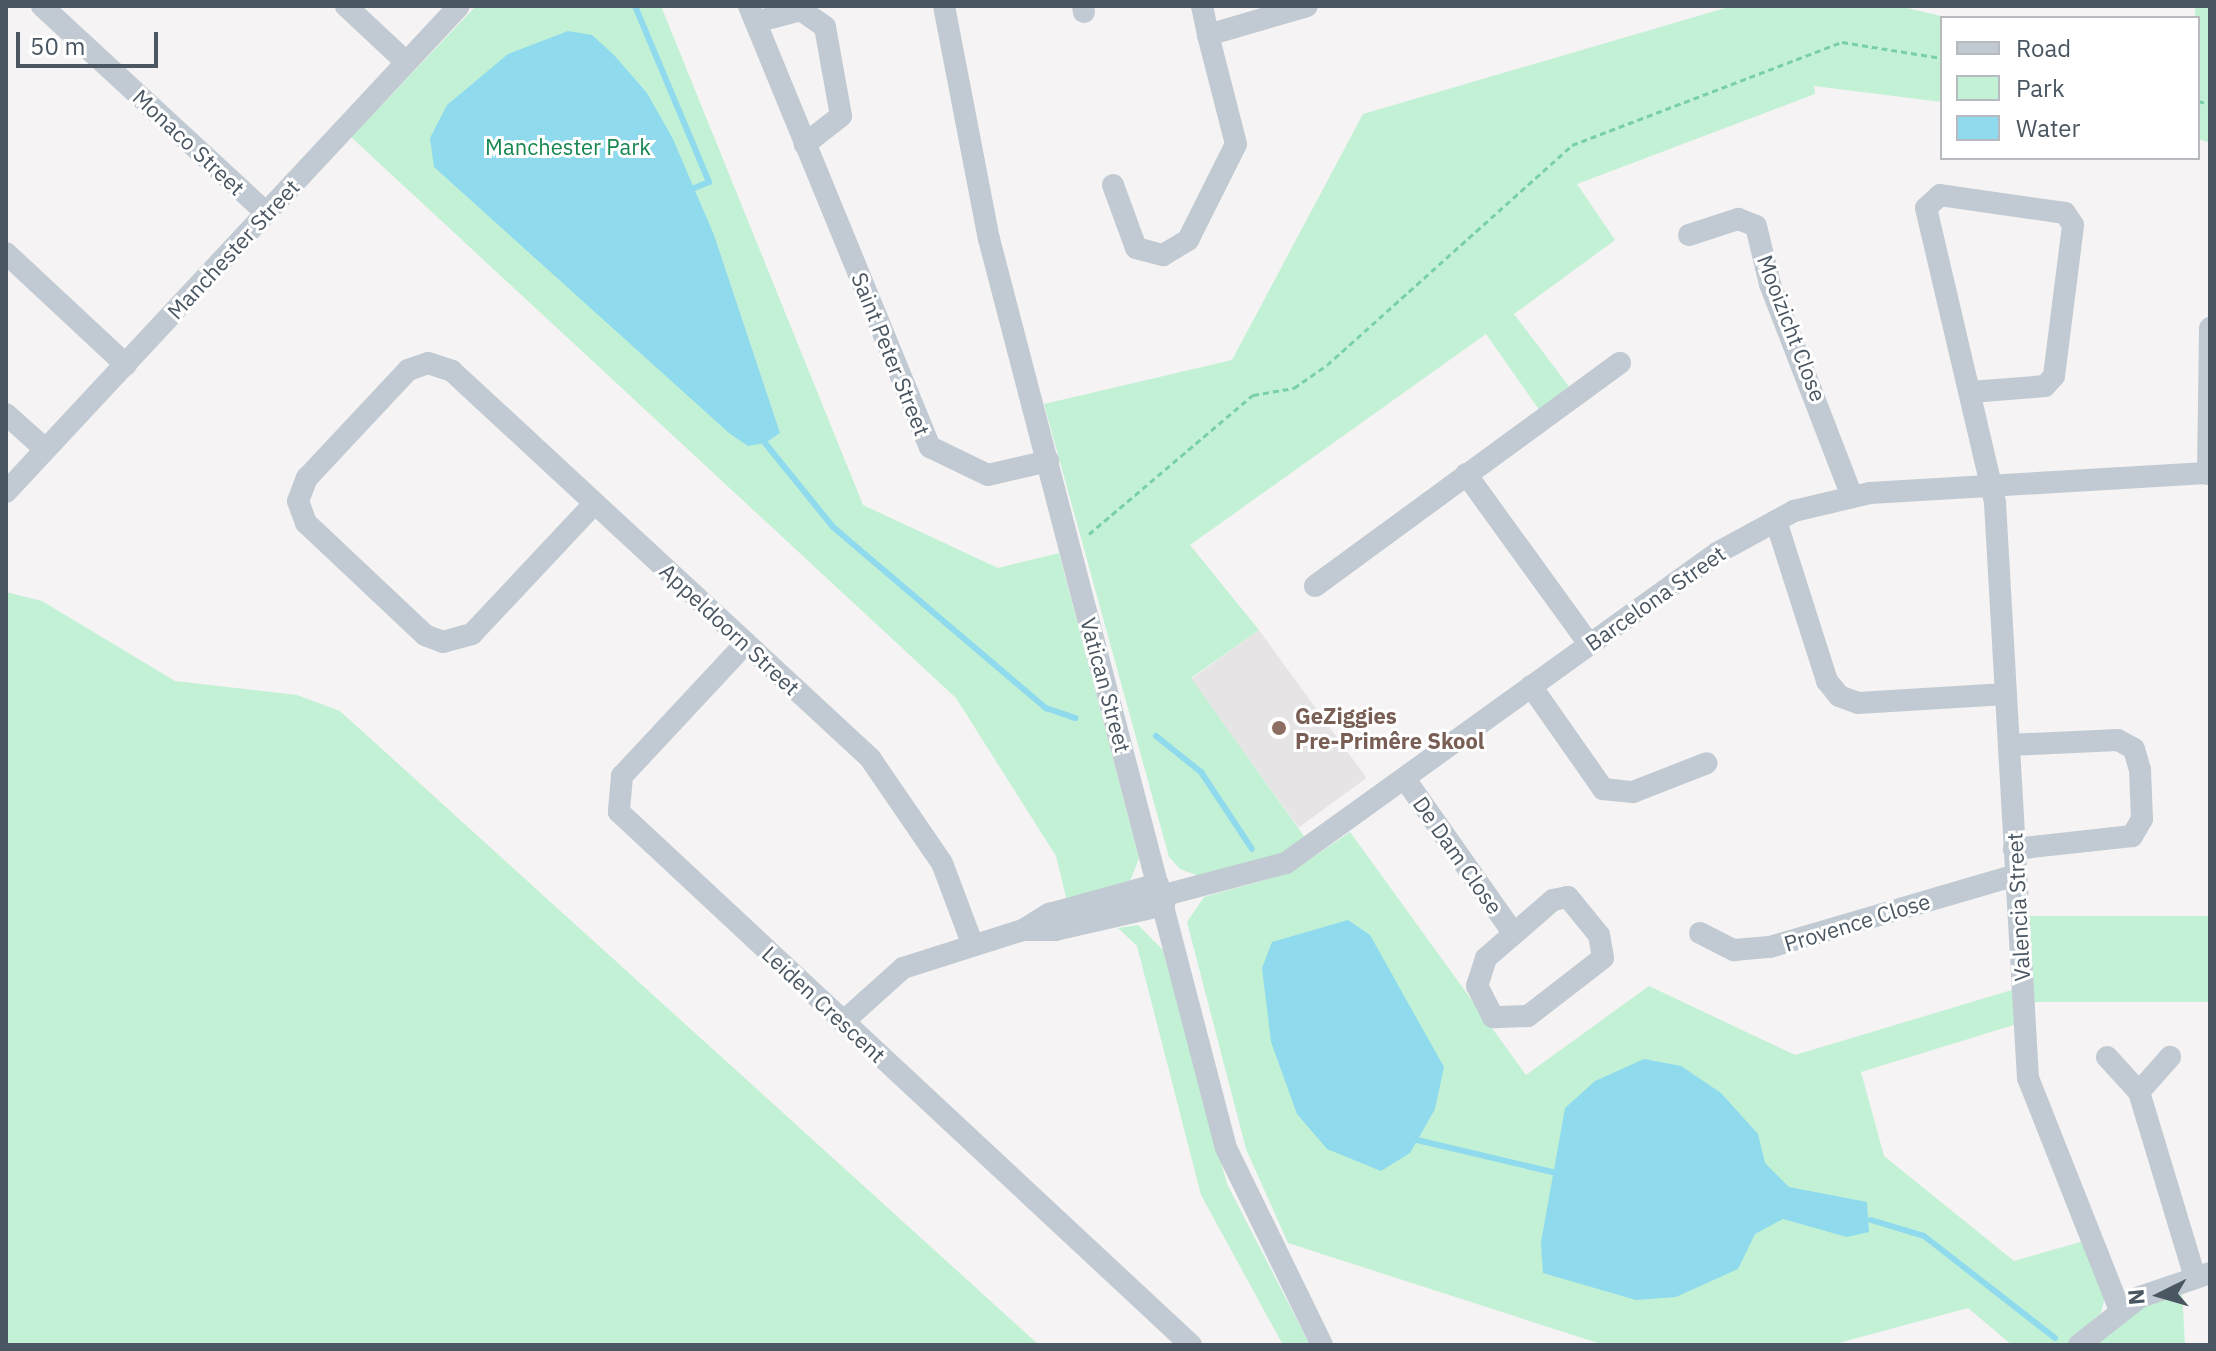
<!DOCTYPE html>
<html>
<head>
<meta charset="utf-8">
<style>
  body { margin:0 }
  #map { position:relative; width:2216px; height:1351px; overflow:hidden; background:#f5f3f3; font-family:"IBM Plex Sans",sans-serif }
  div>[style] { position:absolute }
  .education>* { inset:0; background:#e6e4e5; transform-origin:0 0 }
  .green>* { inset:0; background:#c3f1d5; transform-origin:0 0 }
  .water>* { inset:0; background:#90daee }
  .stream>* { height:6px; margin:-3px; padding:0 3px; transform-origin:3px; border-radius:3px; background:#90daee }
  .path>* { height:3px; margin-top:-1.5px; transform-origin:0; background:repeating-linear-gradient(90deg,#7ad0a6 0 6px,transparent 0 10px) }
  .minor>* { height:22px; margin:-11px; padding:0 11px; transform-origin:11px; border-radius:11px; background:#c1cad2 }
  .dots>* { width:22px; height:22px; translate:-50% -50%; box-sizing:border-box; border:4px solid #fff; border-radius:50% }
  span { translate:-50% -50%; white-space:nowrap; text-align:center; line-height:1.15; -webkit-text-stroke:6px #fff; paint-order:stroke }
  .street-label { font-size:22px; color:#4a5661 }
  .park-label { font-size:22px; color:#17864f }
  .education-label { font-size:22px; color:#785e54; font-weight:700 }
  .left { translate:0 -50%; text-align:left }
  .frame { position:absolute; inset:0; border:8px solid #4a5661; pointer-events:none }
  .legend { position:absolute; left:1940px; top:16px; width:260px; height:144px; box-sizing:border-box; background:#fff; border:2px solid #b7bbc0; margin:0; padding:10px 14px; list-style:none; font-size:24px; color:#4a5661 }
  .legend li { display:flex; align-items:center; gap:16px; height:40px }
  .legend b { width:40px; border:2px solid #b7bbc0 }
  .north { position:absolute; left:2120px; top:1255px; width:80px; height:80px; -webkit-text-stroke:6px #fff; paint-order:stroke; rotate:265deg; font-size:22px; font-weight:700; line-height:32px; text-align:center; color:#4a5661 }
  .north::after { content:''; display:block; margin:auto; width:28px; height:36px; background:#4a5661; clip-path:polygon(50% 0,100% 100%,50% 72%,0 100%) }
  .scale { position:absolute; left:16px; top:32px; width:142px; height:36px; box-sizing:border-box; border:4px solid #4a5661; border-top:0; padding-left:10px; font-size:24px; line-height:28px; white-space:nowrap; color:#4a5661; -webkit-text-stroke:6px #fff; paint-order:stroke }
</style>
</head>
<body>
<div id="map">
  <div class="education">
    <i style="left:1259px;top:630px;width:183px;height:84px;rotate:54deg"></i>
  </div>
  <div class="green">
    <i style="clip-path:polygon(476px 6px,661px 6px,863px 505px,998px 568px,1059px 553px,1139px 858px,1129px 884px,1067px 901px,1056px 856px,956px 698px,351px 137px)"></i>
    <i style="clip-path:polygon(1732px 6px,1898px 6px,1950px 18px,1942px 18px,1942px 102px,1814px 86px,1815px 94px,1577px 184px,1615px 240px,1514px 314px,1571px 389px,1540px 411px,1486px 334px,1190px 545px,1259px 630px,1191px 678px,1306px 839px,1278px 855px,1199px 876px,1180px 869px,1169px 857px,1044px 404px,1232px 360px,1363px 114px)"></i>
    <i style="clip-path:polygon(2195px 6px,2210px 6px,2210px 143px,2198px 139px)"></i>
    <i style="clip-path:polygon(6px 592px,42px 601px,175px 681px,297px 695px,340px 711px,1039px 1345px,6px 1345px)"></i>
    <i style="clip-path:polygon(1350px 832px,1526px 1075px,1649px 986px,1795px 1055px,2015px 989px,2017px 1024px,1861px 1072px,1884px 1156px,2014px 1261px,2084px 1241px,2105px 1298px,2101px 1313px,2066px 1345px,2012px 1345px,1968px 1308px,1831px 1345px,1604px 1345px,1288px 1243px,1246px 1149px,1187px 922px,1204px 897px,1290px 873px)"></i>
    <i style="left:2210px;top:916px;width:86px;height:183px;rotate:90deg"></i>
    <i style="clip-path:polygon(1138px 925px,1163px 950px,1227px 1184px,1310px 1345px,1283px 1345px,1201px 1195px,1137px 946px,1118px 928px)"></i>
    <i style="clip-path:polygon(2182px 1290px,2185px 1345px,2090px 1345px,2133px 1310px)"></i>
  </div>
  <div class="water">
    <i style="clip-path:polygon(568px 31px,592px 35px,614px 55px,647px 93px,673px 139px,714px 235px,780px 433px,765px 443px,748px 446px,729px 433px,434px 167px,430px 138px,447px 105px,508px 54px)"></i>
    <i style="clip-path:polygon(1348px 920px,1370px 935px,1444px 1067px,1435px 1109px,1410px 1153px,1381px 1171px,1327px 1149px,1297px 1114px,1271px 1042px,1262px 968px,1272px 942px)"></i>
    <i style="clip-path:polygon(1644px 1059px,1681px 1066px,1721px 1093px,1758px 1134px,1765px 1163px,1789px 1187px,1867px 1202px,1869px 1232px,1847px 1237px,1783px 1219px,1755px 1234px,1738px 1269px,1676px 1297px,1636px 1300px,1543px 1273px,1541px 1242px,1565px 1108px,1595px 1081px)"></i>
  </div>
  <div class="stream">
    <i style="left:635px;top:6px;width:191px;rotate:67.2deg"></i>
    <i style="left:709px;top:182px;width:16px;rotate:158deg"></i>
    <i style="left:765px;top:443px;width:108px;rotate:51deg"></i>
    <i style="left:833px;top:527px;width:280px;rotate:40.4deg"></i>
    <i style="left:1046px;top:708px;width:31px;rotate:19deg"></i>
    <i style="left:1156px;top:736px;width:58px;rotate:38.7deg"></i>
    <i style="left:1201px;top:772px;width:92px;rotate:56.5deg"></i>
    <i style="left:1417px;top:1140px;width:139px;rotate:13.3deg"></i>
    <i style="left:1871px;top:1220px;width:55px;rotate:16.8deg"></i>
    <i style="left:1924px;top:1236px;width:166px;rotate:37.9deg"></i>
  </div>
  <div class="path">
    <i style="left:2198px;top:101px;width:12px;rotate:14deg"></i>
    <i style="left:1089px;top:534px;width:215px;rotate:-40.3deg"></i>
    <i style="left:1253px;top:395px;width:42px;rotate:-9.7deg"></i>
    <i style="left:1294px;top:388px;width:40px;rotate:-34.9deg"></i>
    <i style="left:1327px;top:365px;width:329px;rotate:-41.9deg"></i>
    <i style="left:1572px;top:145px;width:289px;rotate:-20.9deg"></i>
    <i style="left:1842px;top:42px;width:101px;rotate:9.1deg"></i>
  </div>
  <div class="minor">
    <i style="left:42px;top:6px;width:305px;rotate:42.7deg"></i>
    <i style="left:346px;top:6px;width:82px;rotate:43deg"></i>
    <i style="left:749px;top:6px;width:477px;rotate:67.7deg"></i>
    <i style="left:930px;top:447px;width:64px;rotate:25.8deg"></i>
    <i style="left:988px;top:475px;width:62px;rotate:-13.1deg"></i>
    <i style="left:944px;top:6px;width:237px;rotate:79.1deg"></i>
    <i style="left:989px;top:239px;width:939px;rotate:75.39deg"></i>
    <i style="left:1226px;top:1148px;width:219px;rotate:64deg"></i>
    <i style="left:1083px;top:6px;width:6px;rotate:81deg"></i>
    <i style="left:1202px;top:6px;width:30px;rotate:78deg"></i>
    <i style="left:1208px;top:35px;width:103px;rotate:-16.3deg"></i>
    <i style="left:756px;top:22px;width:47px;rotate:-14.9deg"></i>
    <i style="left:801px;top:10px;width:29px;rotate:35deg"></i>
    <i style="left:825px;top:27px;width:90px;rotate:79.8deg"></i>
    <i style="left:841px;top:116px;width:46px;rotate:142.1deg"></i>
    <i style="left:1113px;top:185px;width:67px;rotate:69.9deg"></i>
    <i style="left:1136px;top:248px;width:28px;rotate:15deg"></i>
    <i style="left:1163px;top:255px;width:29px;rotate:-31deg"></i>
    <i style="left:1188px;top:240px;width:107px;rotate:-63.4deg"></i>
    <i style="left:1236px;top:144px;width:113px;rotate:-104.4deg"></i>
    <i style="left:1689px;top:235px;width:52px;rotate:-18.1deg"></i>
    <i style="left:1738px;top:219px;width:19px;rotate:21deg"></i>
    <i style="left:1756px;top:226px;width:60px;rotate:76.4deg"></i>
    <i style="left:1770px;top:284px;width:227px;rotate:68.9deg"></i>
    <i style="left:6px;top:253px;width:164px;rotate:43deg"></i>
    <i style="left:1971px;top:392px;width:74px;rotate:-4.6deg"></i>
    <i style="left:2045px;top:386px;width:13px;rotate:-48deg"></i>
    <i style="left:2054px;top:376px;width:152px;rotate:-82.8deg"></i>
    <i style="left:2073px;top:225px;width:14px;rotate:-124deg"></i>
    <i style="left:2065px;top:213px;width:126px;rotate:-171.8deg"></i>
    <i style="left:1940px;top:195px;width:19px;rotate:137deg"></i>
    <i style="left:1926px;top:208px;width:303px;rotate:76.8deg"></i>
    <i style="left:1995px;top:503px;width:576px;rotate:86.72deg"></i>
    <i style="left:2028px;top:1078px;width:250px;rotate:68.4deg"></i>
    <i style="left:6px;top:414px;width:52px;rotate:41.9deg"></i>
    <i style="left:1466px;top:474px;width:210px;rotate:54.1deg"></i>
    <i style="left:2208px;top:474px;width:146px;rotate:-89.2deg"></i>
    <i style="left:6px;top:492px;width:664px;rotate:-47.01deg"></i>
    <i style="left:594px;top:504px;width:178px;rotate:133.2deg"></i>
    <i style="left:472px;top:634px;width:30px;rotate:165deg"></i>
    <i style="left:443px;top:642px;width:19px;rotate:-159deg"></i>
    <i style="left:425px;top:635px;width:163px;rotate:-136.7deg"></i>
    <i style="left:306px;top:523px;width:23px;rotate:-110deg"></i>
    <i style="left:298px;top:501px;width:25px;rotate:-69deg"></i>
    <i style="left:307px;top:478px;width:148px;rotate:-46.9deg"></i>
    <i style="left:408px;top:370px;width:21px;rotate:-19deg"></i>
    <i style="left:428px;top:363px;width:25px;rotate:18deg"></i>
    <i style="left:452px;top:371px;width:570px;rotate:42.79deg"></i>
    <i style="left:870px;top:758px;width:127px;rotate:55.6deg"></i>
    <i style="left:942px;top:863px;width:85px;rotate:69.4deg"></i>
    <i style="left:1776px;top:521px;width:168px;rotate:72.3deg"></i>
    <i style="left:1827px;top:681px;width:19px;rotate:51deg"></i>
    <i style="left:1839px;top:696px;width:20px;rotate:20deg"></i>
    <i style="left:1858px;top:703px;width:148px;rotate:-3.5deg"></i>
    <i style="left:1315px;top:586px;width:378px;rotate:-36.2deg"></i>
    <i style="left:746px;top:643px;width:182px;rotate:133deg"></i>
    <i style="left:622px;top:776px;width:36px;rotate:95deg"></i>
    <i style="left:619px;top:812px;width:782px;rotate:42.98deg"></i>
    <i style="left:1531px;top:686px;width:126px;rotate:55deg"></i>
    <i style="left:1603px;top:789px;width:30px;rotate:6deg"></i>
    <i style="left:1633px;top:792px;width:79px;rotate:-21.4deg"></i>
    <i style="left:2009px;top:745px;width:109px;rotate:-2.6deg"></i>
    <i style="left:2118px;top:740px;width:18px;rotate:29deg"></i>
    <i style="left:2134px;top:749px;width:22px;rotate:74deg"></i>
    <i style="left:2140px;top:770px;width:49px;rotate:87.7deg"></i>
    <i style="left:2142px;top:819px;width:20px;rotate:120deg"></i>
    <i style="left:2132px;top:836px;width:119px;rotate:173.7deg"></i>
    <i style="left:1405px;top:779px;width:186px;rotate:54.9deg"></i>
    <i style="left:1161px;top:896px;width:129px;rotate:-14.8deg"></i>
    <i style="left:1286px;top:863px;width:531px;rotate:-35.73deg"></i>
    <i style="left:1717px;top:553px;width:88px;rotate:-28.6deg"></i>
    <i style="left:1794px;top:511px;width:78px;rotate:-13.3deg"></i>
    <i style="left:1870px;top:493px;width:341px;rotate:-3.4deg"></i>
    <i style="left:1568px;top:897px;width:49px;rotate:50.8deg"></i>
    <i style="left:1599px;top:935px;width:23px;rotate:80deg"></i>
    <i style="left:1603px;top:958px;width:95px;rotate:142.3deg"></i>
    <i style="left:1528px;top:1016px;width:35px;rotate:178deg"></i>
    <i style="left:1493px;top:1017px;width:35px;rotate:-117deg"></i>
    <i style="left:1477px;top:986px;width:29px;rotate:-72deg"></i>
    <i style="left:1486px;top:958px;width:89px;rotate:-40.9deg"></i>
    <i style="left:1553px;top:900px;width:15px;rotate:-11deg"></i>
    <i style="left:1023px;top:930px;width:31px;rotate:-32deg"></i>
    <i style="left:1049px;top:914px;width:113px;rotate:-15.4deg"></i>
    <i style="left:1700px;top:933px;width:38px;rotate:27deg"></i>
    <i style="left:1734px;top:950px;width:36px;rotate:-5deg"></i>
    <i style="left:1770px;top:947px;width:256px;rotate:-16.3deg"></i>
    <i style="left:843px;top:1022px;width:81px;rotate:-42deg"></i>
    <i style="left:903px;top:968px;width:126px;rotate:-17.6deg"></i>
    <i style="left:1023px;top:930px;width:32px"></i>
    <i style="left:1055px;top:930px;width:112px;rotate:-12.9deg"></i>
    <i style="left:2107px;top:1057px;width:47px;rotate:47.6deg"></i>
    <i style="left:2139px;top:1092px;width:194px;rotate:73.2deg"></i>
    <i style="left:2139px;top:1092px;width:47px;rotate:-48.5deg"></i>
    <i style="left:2079px;top:1345px;width:78px;rotate:-38.2deg"></i>
    <i style="left:2140px;top:1297px;width:74px;rotate:-18.9deg"></i>
  </div>
  <div class="dots">
    <i style="left:1279px;top:728px;background:#8d6e63"></i>
  </div>
  <div class="street-label">
    <span style="left:189px;top:142px;rotate:43deg">Monaco Street</span>
    <span style="left:233px;top:249px;rotate:-47deg">Manchester Street</span>
    <span style="left:1792px;top:328px;rotate:69deg">Mooizicht Close</span>
    <span style="left:891px;top:354px;rotate:68deg">Saint Peter Street</span>
    <span style="left:1655px;top:598px;rotate:-35deg">Barcelona Street</span>
    <span style="left:730px;top:629px;rotate:43deg">Appeldoorn Street</span>
    <span style="left:1106px;top:685px;rotate:75deg">Vatican Street</span>
    <span style="left:1458px;top:855px;rotate:55deg">De Dam Close</span>
    <span style="left:2018px;top:907px;rotate:-93deg">Valencia Street</span>
    <span style="left:1857px;top:922px;rotate:-17deg">Provence Close</span>
    <span style="left:824px;top:1004px;rotate:43deg">Leiden Crescent</span>
  </div>
  <div class="park-label">
    <span style="left:568px;top:147px">Manchester Park</span>
  </div>
  <div class="education-label">
    <span class="left" style="left:1295px;top:728px">GeZiggies<br>Pre-Primêre Skool</span>
  </div>
  <div class="frame"></div>
  <ul class="legend">
  <li><b style="height:10px;background:#c1cad2"></b>Road</li>
  <li><b style="height:22px;background:#c3f1d5"></b>Park</li>
  <li><b style="height:22px;background:#90daee"></b>Water</li>
  </ul>
  <div class="north">N</div>
  <div class="scale">50 m</div>
</div>
</body>
</html>
